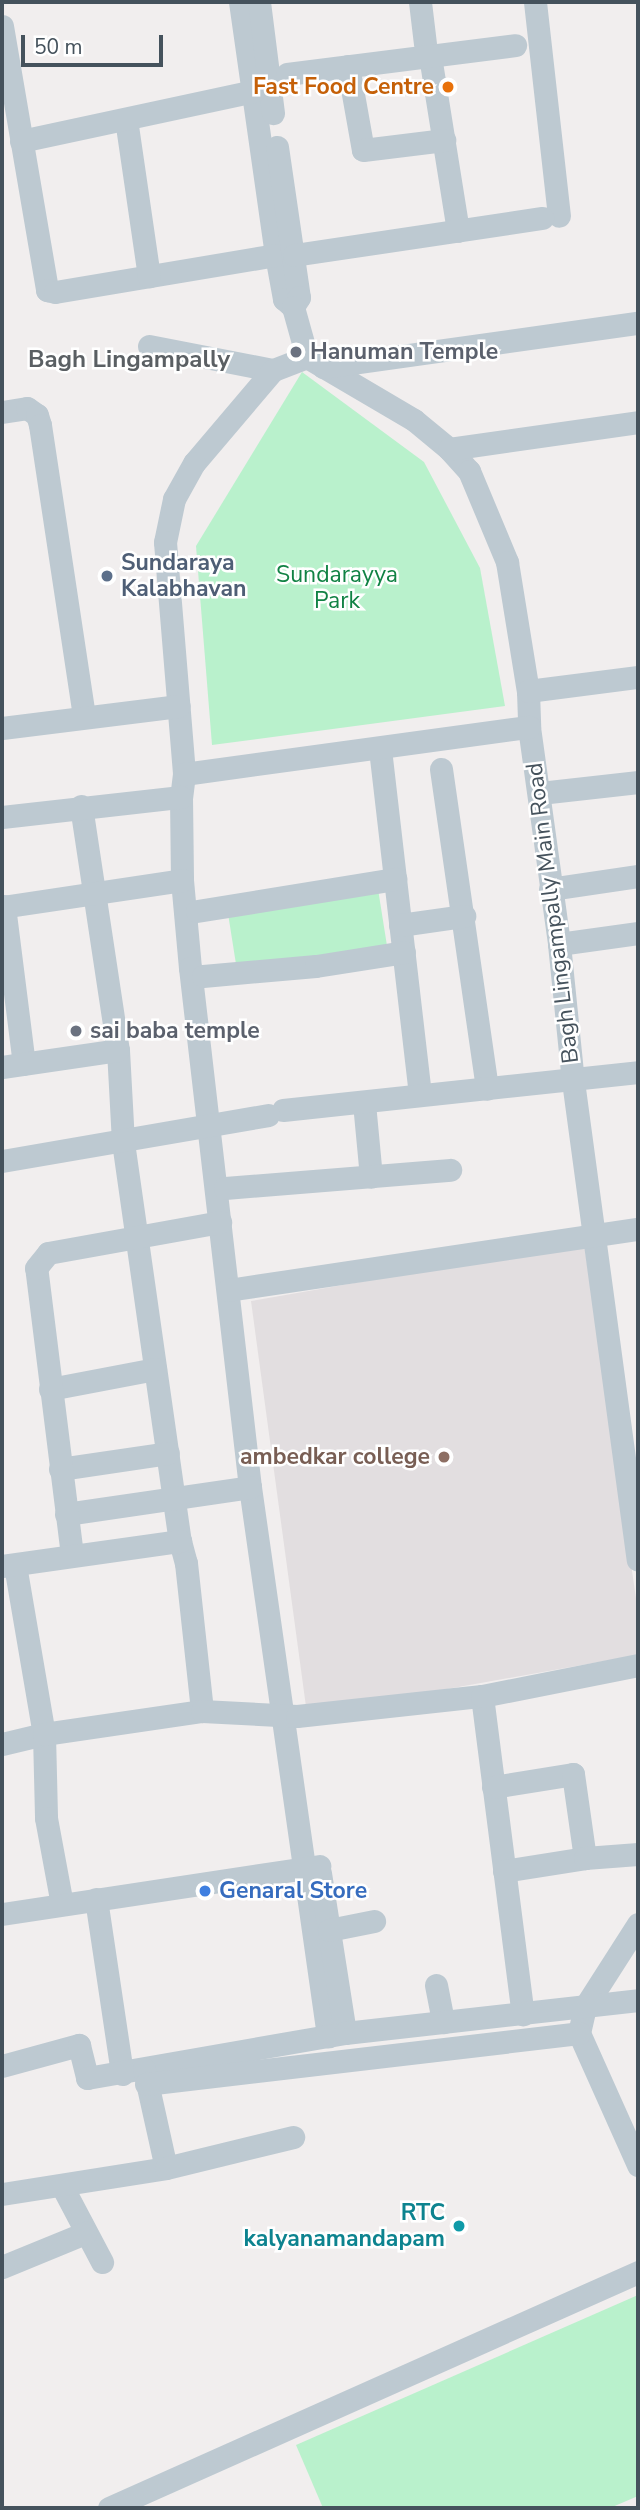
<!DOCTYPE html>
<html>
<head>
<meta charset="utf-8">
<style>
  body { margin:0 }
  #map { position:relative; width:640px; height:2510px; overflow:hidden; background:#f1eeee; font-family:"Nunito Sans",sans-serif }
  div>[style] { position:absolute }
  .education>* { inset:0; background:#e2dee0 }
  .green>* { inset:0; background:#b9f1cc; transform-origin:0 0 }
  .minor>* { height:23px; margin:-11.5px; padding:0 11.5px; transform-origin:11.5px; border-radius:11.5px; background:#bdc9d1 }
  .dots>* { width:19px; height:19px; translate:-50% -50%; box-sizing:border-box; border:4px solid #fff; border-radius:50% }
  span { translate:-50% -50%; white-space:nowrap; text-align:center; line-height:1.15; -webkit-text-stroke:5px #fff; paint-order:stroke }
  .food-label { font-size:23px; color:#c56008; font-weight:700 }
  .right { translate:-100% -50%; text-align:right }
  .worship-label { font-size:23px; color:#5b616d; font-weight:700 }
  .left { translate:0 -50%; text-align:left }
  .service-label { font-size:23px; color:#4e5e75; font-weight:700 }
  .park-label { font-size:23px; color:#118244 }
  .street-label { font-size:23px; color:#45525c }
  .education-label { font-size:23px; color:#785e54; font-weight:700 }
  .shop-label { font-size:23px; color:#366cbe; font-weight:700 }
  .culture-label { font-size:23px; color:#0d838f; font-weight:700 }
  .neighbourhood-label { font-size:24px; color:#5a5f63; font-weight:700 }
  .frame { position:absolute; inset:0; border:4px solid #45525c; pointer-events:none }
  .scale { position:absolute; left:21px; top:35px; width:142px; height:32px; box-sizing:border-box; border:4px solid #45525c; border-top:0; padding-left:9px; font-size:21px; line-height:24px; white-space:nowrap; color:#45525c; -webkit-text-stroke:5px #fff; paint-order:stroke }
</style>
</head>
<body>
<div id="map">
  <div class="education">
    <i style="clip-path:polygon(584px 1243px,638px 1612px,638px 1655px,307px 1714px,251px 1301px)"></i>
  </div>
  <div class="green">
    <i style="clip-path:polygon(302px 372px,424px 462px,480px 568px,505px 706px,212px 745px,196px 546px)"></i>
    <i style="left:378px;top:889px;width:57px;height:152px;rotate:81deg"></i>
    <i style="clip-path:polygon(638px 2295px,638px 2496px,610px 2508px,323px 2508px,296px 2445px)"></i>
  </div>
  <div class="minor">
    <i style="left:240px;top:2px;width:256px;rotate:81.9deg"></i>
    <i style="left:276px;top:255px;width:45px;rotate:79.7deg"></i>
    <i style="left:284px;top:299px;width:12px;rotate:42deg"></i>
    <i style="left:259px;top:2px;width:112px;rotate:82.8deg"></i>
    <i style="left:420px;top:2px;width:42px;rotate:83.2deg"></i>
    <i style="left:535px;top:2px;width:215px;rotate:83.6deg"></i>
    <i style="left:2px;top:26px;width:268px;rotate:80.3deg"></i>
    <i style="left:47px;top:290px;width:8px;rotate:14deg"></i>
    <i style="left:55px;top:292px;width:224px;rotate:-9.5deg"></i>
    <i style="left:430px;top:56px;width:177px;rotate:80.9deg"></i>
    <i style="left:348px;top:66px;width:85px;rotate:79.9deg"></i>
    <i style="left:363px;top:150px;width:82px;rotate:-7deg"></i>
    <i style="left:287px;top:74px;width:230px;rotate:-7.2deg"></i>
    <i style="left:126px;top:119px;width:159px;rotate:81.7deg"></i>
    <i style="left:21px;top:141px;width:238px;rotate:-12.1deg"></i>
    <i style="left:277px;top:147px;width:152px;rotate:81.7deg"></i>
    <i style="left:299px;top:297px;width:12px;rotate:121deg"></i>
    <i style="left:294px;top:255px;width:251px;rotate:-8.5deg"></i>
    <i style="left:293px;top:307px;width:52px;rotate:74.4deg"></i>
    <i style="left:149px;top:346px;width:126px;rotate:11deg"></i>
    <i style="left:307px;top:357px;width:36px;rotate:159deg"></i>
    <i style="left:273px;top:370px;width:122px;rotate:130.3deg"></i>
    <i style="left:194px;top:463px;width:41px;rotate:119.1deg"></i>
    <i style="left:174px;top:499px;width:44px;rotate:101.8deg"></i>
    <i style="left:165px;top:542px;width:233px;rotate:85.3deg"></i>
    <i style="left:184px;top:774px;width:23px;rotate:97deg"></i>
    <i style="left:181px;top:797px;width:83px;rotate:89.3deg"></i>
    <i style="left:182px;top:880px;width:88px;rotate:84.8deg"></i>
    <i style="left:190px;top:968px;width:522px;rotate:83.41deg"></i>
    <i style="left:250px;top:1487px;width:555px;rotate:81.91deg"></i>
    <i style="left:307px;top:357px;width:124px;rotate:30.5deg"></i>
    <i style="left:414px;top:420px;width:45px;rotate:39.6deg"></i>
    <i style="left:449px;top:449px;width:30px;rotate:48deg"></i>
    <i style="left:469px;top:471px;width:99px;rotate:67.3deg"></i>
    <i style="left:507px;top:562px;width:131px;rotate:80.8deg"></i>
    <i style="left:528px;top:691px;width:36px;rotate:88deg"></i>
    <i style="left:529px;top:727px;width:219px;rotate:82.1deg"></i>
    <i style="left:559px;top:944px;width:138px;rotate:84.2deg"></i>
    <i style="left:573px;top:1081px;width:483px;rotate:82.3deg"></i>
    <i style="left:323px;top:367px;width:318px;rotate:-8deg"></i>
    <i style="left:2px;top:412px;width:25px;rotate:-9deg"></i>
    <i style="left:27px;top:408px;width:12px;rotate:35deg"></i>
    <i style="left:37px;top:415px;width:10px;rotate:73deg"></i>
    <i style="left:40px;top:425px;width:294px;rotate:81.4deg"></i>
    <i style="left:449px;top:449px;width:191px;rotate:-8.1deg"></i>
    <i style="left:528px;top:691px;width:111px;rotate:-7.3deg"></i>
    <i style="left:2px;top:728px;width:178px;rotate:-7.1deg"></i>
    <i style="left:380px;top:749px;width:348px;rotate:83.4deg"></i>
    <i style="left:441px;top:769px;width:323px;rotate:81.8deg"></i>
    <i style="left:184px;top:774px;width:348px;rotate:-7.8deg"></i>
    <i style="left:540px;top:793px;width:99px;rotate:-6.4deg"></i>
    <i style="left:81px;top:806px;width:247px;rotate:81.4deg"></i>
    <i style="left:118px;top:1050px;width:92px;rotate:86.9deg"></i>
    <i style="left:123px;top:1142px;width:403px;rotate:81.9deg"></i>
    <i style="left:180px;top:1541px;width:23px;rotate:75deg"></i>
    <i style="left:186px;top:1563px;width:149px;rotate:83.8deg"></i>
    <i style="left:2px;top:817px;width:180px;rotate:-6.4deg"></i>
    <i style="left:550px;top:889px;width:89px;rotate:-8.4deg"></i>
    <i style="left:4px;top:906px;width:159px;rotate:82.8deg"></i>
    <i style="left:2px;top:907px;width:182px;rotate:-8.5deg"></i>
    <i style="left:197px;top:911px;width:201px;rotate:-9.2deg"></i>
    <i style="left:400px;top:925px;width:65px;rotate:-8deg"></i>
    <i style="left:559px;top:944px;width:80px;rotate:-7.9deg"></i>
    <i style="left:203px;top:976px;width:113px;rotate:-5.1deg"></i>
    <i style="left:316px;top:966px;width:89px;rotate:-9deg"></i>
    <i style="left:2px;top:1067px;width:117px;rotate:-8.3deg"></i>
    <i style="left:364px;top:1103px;width:74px;rotate:84.6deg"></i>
    <i style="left:283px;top:1110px;width:357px;rotate:-6.1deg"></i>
    <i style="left:2px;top:1161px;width:270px;rotate:-9.8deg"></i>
    <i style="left:225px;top:1188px;width:226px;rotate:-4.6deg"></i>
    <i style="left:228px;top:1290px;width:415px;rotate:-8.5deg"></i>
    <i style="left:50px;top:1389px;width:107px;rotate:-10.8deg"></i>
    <i style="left:60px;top:1469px;width:109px;rotate:-8.4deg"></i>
    <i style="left:66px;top:1514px;width:186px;rotate:-8.3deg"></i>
    <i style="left:72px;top:1555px;width:289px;rotate:-97.1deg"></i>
    <i style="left:36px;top:1268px;width:19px;rotate:-51deg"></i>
    <i style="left:48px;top:1253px;width:175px;rotate:-10.2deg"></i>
    <i style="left:15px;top:1565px;width:171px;rotate:80.3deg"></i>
    <i style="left:44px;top:1734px;width:84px;rotate:88.6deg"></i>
    <i style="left:46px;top:1818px;width:87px;rotate:79.5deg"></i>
    <i style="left:2px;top:1566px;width:180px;rotate:-8deg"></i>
    <i style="left:482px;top:1696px;width:321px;rotate:82.7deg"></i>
    <i style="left:2px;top:1744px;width:43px;rotate:-13.4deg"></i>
    <i style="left:44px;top:1734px;width:160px;rotate:-8.3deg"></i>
    <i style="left:202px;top:1711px;width:95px;rotate:3deg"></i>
    <i style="left:297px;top:1716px;width:186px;rotate:-6.2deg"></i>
    <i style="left:482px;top:1696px;width:159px;rotate:-11.2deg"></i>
    <i style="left:493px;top:1787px;width:81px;rotate:-9.2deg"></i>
    <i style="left:573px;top:1774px;width:85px;rotate:81.9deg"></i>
    <i style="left:504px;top:1871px;width:82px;rotate:-9.1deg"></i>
    <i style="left:585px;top:1858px;width:53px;rotate:-4.3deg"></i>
    <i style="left:320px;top:1873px;width:162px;rotate:81.1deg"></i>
    <i style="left:96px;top:1899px;width:177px;rotate:81.5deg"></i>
    <i style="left:2px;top:1914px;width:321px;rotate:-8.6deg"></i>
    <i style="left:638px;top:1924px;width:98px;rotate:122.6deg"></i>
    <i style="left:585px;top:2007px;width:27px;rotate:103deg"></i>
    <i style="left:579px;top:2033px;width:145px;rotate:65.9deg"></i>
    <i style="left:329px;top:1930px;width:46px;rotate:-11.3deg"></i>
    <i style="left:436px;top:1985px;width:38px;rotate:79deg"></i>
    <i style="left:2px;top:2066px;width:80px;rotate:-15.3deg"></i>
    <i style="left:79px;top:2045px;width:34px;rotate:76deg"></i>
    <i style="left:87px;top:2078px;width:262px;rotate:-9.9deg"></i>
    <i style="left:345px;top:2033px;width:295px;rotate:-6.4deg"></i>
    <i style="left:144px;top:2069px;width:101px;rotate:77.5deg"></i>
    <i style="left:146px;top:2084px;width:436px;rotate:-6.7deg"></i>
    <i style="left:62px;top:2186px;width:86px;rotate:62.2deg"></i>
    <i style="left:2px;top:2194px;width:166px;rotate:-9deg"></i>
    <i style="left:166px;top:2168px;width:131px;rotate:-13.7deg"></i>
    <i style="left:2px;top:2267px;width:90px;rotate:-22.3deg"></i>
    <i style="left:109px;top:2508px;width:579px;rotate:-24.04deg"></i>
  </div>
  <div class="dots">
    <i style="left:448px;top:87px;background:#e8710a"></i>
    <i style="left:296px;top:352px;background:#6b7280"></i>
    <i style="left:107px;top:576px;background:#5c6f8a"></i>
    <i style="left:76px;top:1031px;background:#6b7280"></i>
    <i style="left:444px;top:1457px;background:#8d6e63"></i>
    <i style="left:205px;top:1891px;background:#3f7fe0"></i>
    <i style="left:459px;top:2226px;background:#0f9aa8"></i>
  </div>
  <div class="food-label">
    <span class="right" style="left:434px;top:87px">Fast Food Centre</span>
  </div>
  <div class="worship-label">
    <span class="left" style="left:310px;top:352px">Hanuman Temple</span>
    <span class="left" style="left:90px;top:1031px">sai baba temple</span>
  </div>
  <div class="service-label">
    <span class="left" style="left:121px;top:576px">Sundaraya<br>Kalabhavan</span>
  </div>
  <div class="park-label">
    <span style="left:337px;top:588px">Sundarayya<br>Park</span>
  </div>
  <div class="street-label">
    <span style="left:553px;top:913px;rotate:-97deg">Bagh Lingampally Main Road</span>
  </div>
  <div class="education-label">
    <span class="right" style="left:430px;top:1457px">ambedkar college</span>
  </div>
  <div class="shop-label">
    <span class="left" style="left:219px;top:1891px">Genaral Store</span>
  </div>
  <div class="culture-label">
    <span class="right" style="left:445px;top:2226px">RTC<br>kalyanamandapam</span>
  </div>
  <div class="neighbourhood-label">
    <span style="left:129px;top:360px">Bagh Lingampally</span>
  </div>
  <div class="frame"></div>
  <div class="scale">50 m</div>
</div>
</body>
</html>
